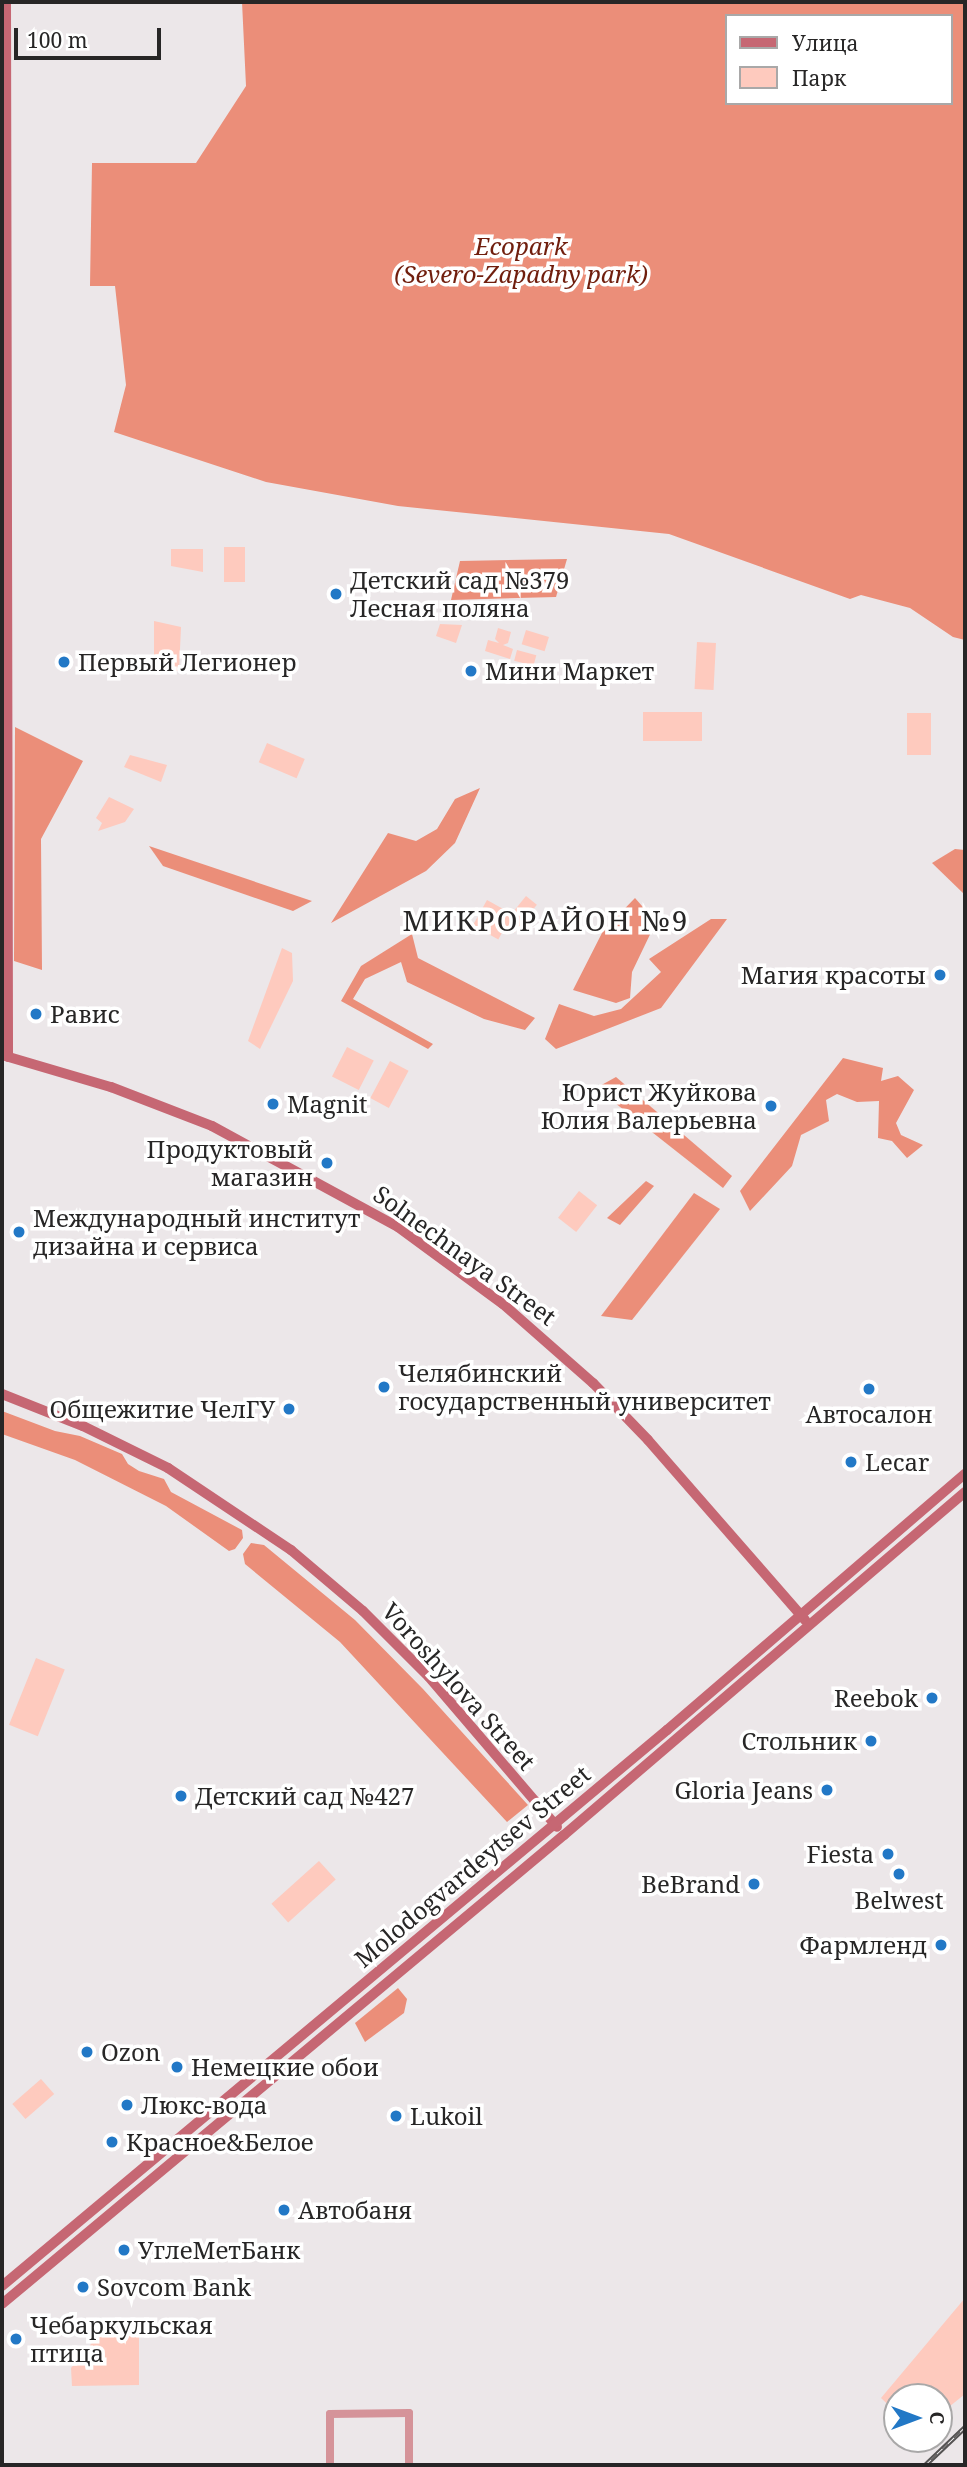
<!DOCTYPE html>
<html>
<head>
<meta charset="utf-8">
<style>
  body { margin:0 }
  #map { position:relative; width:967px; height:2467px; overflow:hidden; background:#ece7e9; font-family:"Noto Serif",serif }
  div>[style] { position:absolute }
  .green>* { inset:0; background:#fecabe; transform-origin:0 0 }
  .forest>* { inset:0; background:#eb8e79 }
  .street>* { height:8px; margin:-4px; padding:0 4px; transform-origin:4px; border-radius:4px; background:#d59399 }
  .secondary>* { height:10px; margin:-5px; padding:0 5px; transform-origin:5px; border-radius:5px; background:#c66773 }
  .rail>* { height:5px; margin-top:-2.5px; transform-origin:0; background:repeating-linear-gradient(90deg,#fff 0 8px,#555353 0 16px); box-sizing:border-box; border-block:2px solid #555353 }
  .dots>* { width:19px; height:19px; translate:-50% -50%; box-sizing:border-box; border:4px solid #fff; border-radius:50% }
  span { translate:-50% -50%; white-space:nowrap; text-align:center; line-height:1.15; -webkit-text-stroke:7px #fff; paint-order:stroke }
  .park-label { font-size:24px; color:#701e0d; font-style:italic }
  .poi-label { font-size:24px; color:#272626 }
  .left { translate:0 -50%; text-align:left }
  .right { translate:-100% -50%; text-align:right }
  .street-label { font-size:24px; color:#272626 }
  .quarter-label { font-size:28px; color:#272626; letter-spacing:2px }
  .frame { position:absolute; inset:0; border:4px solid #272626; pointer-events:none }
  .legend { position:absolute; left:725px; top:14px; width:228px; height:91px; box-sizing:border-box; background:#fff; border:2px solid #a9a8a8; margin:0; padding:9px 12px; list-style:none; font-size:21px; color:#272626 }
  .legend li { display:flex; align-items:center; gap:14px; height:35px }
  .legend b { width:35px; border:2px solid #a9a8a8 }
  .north { position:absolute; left:883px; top:2383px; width:70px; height:70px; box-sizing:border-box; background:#fff; border:2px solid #a9a8a8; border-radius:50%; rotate:90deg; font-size:19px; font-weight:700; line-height:28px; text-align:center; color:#272626 }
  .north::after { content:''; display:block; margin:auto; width:24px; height:32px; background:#2278c6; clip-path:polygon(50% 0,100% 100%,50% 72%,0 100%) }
  .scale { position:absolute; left:14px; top:28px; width:147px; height:32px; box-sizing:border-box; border:4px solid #272626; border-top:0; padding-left:9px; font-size:21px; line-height:24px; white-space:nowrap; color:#272626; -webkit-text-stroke:5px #fff; paint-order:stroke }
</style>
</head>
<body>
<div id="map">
  <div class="green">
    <i style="left:224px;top:547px;width:21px;height:35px"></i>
    <i style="clip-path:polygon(171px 549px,203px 549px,203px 572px,171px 566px)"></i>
    <i style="clip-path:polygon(154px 621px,181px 627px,179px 671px,154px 670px)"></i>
    <i style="clip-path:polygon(440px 624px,462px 625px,456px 643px,436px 636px)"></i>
    <i style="clip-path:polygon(498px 628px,511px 632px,508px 643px,503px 645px,513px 649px,510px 659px,485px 651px,488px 640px,499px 643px,495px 639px)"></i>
    <i style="left:526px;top:630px;width:24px;height:15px;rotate:17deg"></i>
    <i style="left:697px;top:642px;width:19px;height:47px;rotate:3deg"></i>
    <i style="left:517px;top:650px;width:20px;height:11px;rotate:15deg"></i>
    <i style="left:643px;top:712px;width:59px;height:29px"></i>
    <i style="left:907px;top:713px;width:24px;height:42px"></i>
    <i style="left:267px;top:743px;width:41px;height:21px;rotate:23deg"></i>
    <i style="clip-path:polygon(130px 755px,167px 765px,161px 782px,124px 767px)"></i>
    <i style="clip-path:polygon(109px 797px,134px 809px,125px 822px,98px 831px,102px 823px,96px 818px)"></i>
    <i style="left:526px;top:896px;width:14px;height:36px;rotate:39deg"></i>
    <i style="left:487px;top:900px;width:29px;height:29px;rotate:29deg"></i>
    <i style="clip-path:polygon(282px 948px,292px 953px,293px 981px,260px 1049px,248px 1041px)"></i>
    <i style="left:347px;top:1047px;width:30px;height:33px;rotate:27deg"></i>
    <i style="left:390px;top:1061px;width:21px;height:42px;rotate:28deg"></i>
    <i style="left:579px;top:1191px;width:23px;height:34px;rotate:38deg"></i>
    <i style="left:36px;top:1658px;width:31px;height:72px;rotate:22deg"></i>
    <i style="left:319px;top:1861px;width:25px;height:64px;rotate:48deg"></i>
    <i style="left:41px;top:2079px;width:20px;height:38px;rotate:49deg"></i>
    <i style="clip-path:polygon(965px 2298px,965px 2394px,939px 2415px,939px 2397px,897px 2397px,897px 2413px,881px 2398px)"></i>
    <i style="clip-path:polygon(101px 2332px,139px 2332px,139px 2385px,72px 2386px,71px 2368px)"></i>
  </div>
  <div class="forest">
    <i style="clip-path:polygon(evenodd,242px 2px,965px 2px,965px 640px,953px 637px,910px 608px,861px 595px,850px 599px,669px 534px,398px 506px,266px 482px,114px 432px,126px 385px,115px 286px,90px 286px,92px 163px,196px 163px,246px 86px,242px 2px,727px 16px,951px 16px,951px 103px,727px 103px,727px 16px)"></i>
    <i style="clip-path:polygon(567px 559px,556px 597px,451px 600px,460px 561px)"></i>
    <i style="clip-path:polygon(15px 727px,83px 761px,41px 839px,42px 970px,14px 961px)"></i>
    <i style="clip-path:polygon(480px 788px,455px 843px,426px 871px,331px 923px,388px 833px,416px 841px,437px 829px,455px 799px)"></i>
    <i style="clip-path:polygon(149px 846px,312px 901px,293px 911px,163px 866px)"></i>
    <i style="clip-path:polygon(955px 849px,965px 850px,965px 895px,932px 863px)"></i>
    <i style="clip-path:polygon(635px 898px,656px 922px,632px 972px,630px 998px,616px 1003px,573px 990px,603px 931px)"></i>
    <i style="clip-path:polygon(711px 919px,727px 919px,661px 1008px,556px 1049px,545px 1039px,559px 1004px,594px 1016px,621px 1009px,661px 972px,649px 959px)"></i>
    <i style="clip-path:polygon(412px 934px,418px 958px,535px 1018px,525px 1030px,484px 1019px,407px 982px,401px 962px,365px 979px,353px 999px,433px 1044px,428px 1049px,341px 1001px,361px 966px)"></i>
    <i style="clip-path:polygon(843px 1058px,883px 1068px,881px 1081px,898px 1076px,914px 1090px,896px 1123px,901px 1135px,923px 1145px,907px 1158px,892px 1141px,878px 1138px,879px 1101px,857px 1102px,837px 1094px,826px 1100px,829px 1121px,801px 1135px,792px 1166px,750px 1211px,740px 1191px)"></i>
    <i style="clip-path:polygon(616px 1077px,732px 1176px,723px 1188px,596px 1088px)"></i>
    <i style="clip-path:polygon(646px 1181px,654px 1186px,620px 1225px,607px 1218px)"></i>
    <i style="clip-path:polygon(694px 1193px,720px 1209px,632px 1320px,601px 1316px)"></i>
    <i style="clip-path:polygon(2px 1411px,55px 1431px,80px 1436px,122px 1454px,128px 1464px,139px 1471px,164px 1479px,171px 1492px,242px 1530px,243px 1538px,235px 1549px,229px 1551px,166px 1506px,75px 1460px,2px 1434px)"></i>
    <i style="clip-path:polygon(251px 1543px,264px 1545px,355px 1620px,423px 1689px,528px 1805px,507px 1822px,340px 1642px,245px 1564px,243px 1554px)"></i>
    <i style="clip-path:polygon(398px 1988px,407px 1999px,404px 2013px,365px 2042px,355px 2023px)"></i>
  </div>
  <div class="street">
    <i style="left:330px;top:2465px;width:51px;rotate:-90deg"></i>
    <i style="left:330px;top:2414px;width:79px;rotate:-0.7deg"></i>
    <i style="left:409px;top:2413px;width:52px;rotate:90deg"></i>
  </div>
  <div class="secondary">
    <i style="left:6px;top:2px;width:1055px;rotate:89.89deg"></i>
    <i style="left:2px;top:1055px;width:114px;rotate:16.4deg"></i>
    <i style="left:111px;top:1087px;width:108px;rotate:21.1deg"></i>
    <i style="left:212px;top:1126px;width:212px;rotate:28.5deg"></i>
    <i style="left:398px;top:1227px;width:130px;rotate:36.3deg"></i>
    <i style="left:503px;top:1304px;width:120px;rotate:41.3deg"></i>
    <i style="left:593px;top:1383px;width:79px;rotate:46deg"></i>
    <i style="left:648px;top:1440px;width:239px;rotate:48.9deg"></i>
    <i style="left:2px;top:1394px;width:87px;rotate:21.6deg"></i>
    <i style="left:83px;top:1426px;width:95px;rotate:26.3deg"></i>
    <i style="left:168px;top:1468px;width:148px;rotate:33.7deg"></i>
    <i style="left:291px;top:1550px;width:94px;rotate:40.3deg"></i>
    <i style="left:363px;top:1611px;width:93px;rotate:45deg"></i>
    <i style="left:429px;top:1677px;width:197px;rotate:49.5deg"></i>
    <i style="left:2px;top:2286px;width:867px;rotate:-39.9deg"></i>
    <i style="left:667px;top:1730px;width:393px;rotate:-40.7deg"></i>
    <i style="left:2px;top:2304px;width:732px;rotate:-39.85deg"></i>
    <i style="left:564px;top:1835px;width:528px;rotate:-40.54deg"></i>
  </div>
  <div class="rail">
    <i style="left:925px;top:2465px;width:55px;rotate:-43.5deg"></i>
  </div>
  <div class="dots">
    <i style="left:336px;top:594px;background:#2278c6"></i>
    <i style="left:64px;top:662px;background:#2278c6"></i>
    <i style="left:471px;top:671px;background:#2278c6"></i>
    <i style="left:940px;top:975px;background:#2278c6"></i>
    <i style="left:36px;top:1014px;background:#2278c6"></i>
    <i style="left:273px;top:1104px;background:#2278c6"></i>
    <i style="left:771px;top:1106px;background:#2278c6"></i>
    <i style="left:327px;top:1163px;background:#2278c6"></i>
    <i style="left:19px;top:1232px;background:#2278c6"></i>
    <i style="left:384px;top:1387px;background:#2278c6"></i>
    <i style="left:869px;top:1389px;background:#2278c6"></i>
    <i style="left:289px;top:1409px;background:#2278c6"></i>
    <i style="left:851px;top:1462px;background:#2278c6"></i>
    <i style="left:932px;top:1698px;background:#2278c6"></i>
    <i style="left:871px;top:1741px;background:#2278c6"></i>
    <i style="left:827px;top:1790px;background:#2278c6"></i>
    <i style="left:181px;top:1796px;background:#2278c6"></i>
    <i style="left:888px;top:1854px;background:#2278c6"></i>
    <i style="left:899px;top:1874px;background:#2278c6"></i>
    <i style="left:754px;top:1884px;background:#2278c6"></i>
    <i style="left:941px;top:1945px;background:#2278c6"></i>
    <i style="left:87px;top:2052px;background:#2278c6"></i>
    <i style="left:177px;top:2067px;background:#2278c6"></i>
    <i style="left:127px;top:2105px;background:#2278c6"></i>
    <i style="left:396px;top:2116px;background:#2278c6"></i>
    <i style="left:112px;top:2142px;background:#2278c6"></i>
    <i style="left:284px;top:2210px;background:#2278c6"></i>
    <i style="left:124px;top:2250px;background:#2278c6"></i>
    <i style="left:83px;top:2287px;background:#2278c6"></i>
    <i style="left:16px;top:2339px;background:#2278c6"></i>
  </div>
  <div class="park-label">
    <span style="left:521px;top:260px">Ecopark<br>(Severo-Zapadny park)</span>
  </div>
  <div class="poi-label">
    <span class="left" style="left:350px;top:594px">Детский сад №379<br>Лесная поляна</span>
    <span class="left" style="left:78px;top:662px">Первый Легионер</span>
    <span class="left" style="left:485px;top:671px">Мини Маркет</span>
    <span class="right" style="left:926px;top:975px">Магия красоты</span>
    <span class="left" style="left:50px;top:1014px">Равис</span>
    <span class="right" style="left:757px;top:1106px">Юрист Жуйкова<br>Юлия Валерьевна</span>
    <span class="left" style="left:287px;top:1104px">Magnit</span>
    <span class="right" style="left:313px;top:1163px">Продуктовый<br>магазин</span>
    <span class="left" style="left:33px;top:1232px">Международный институт<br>дизайна и сервиса</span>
    <span class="left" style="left:398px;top:1387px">Челябинский<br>государственный университет</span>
    <span class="right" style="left:275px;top:1409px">Общежитие ЧелГУ</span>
    <span style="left:869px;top:1414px">Автосалон</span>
    <span class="left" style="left:865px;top:1462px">Lecar</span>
    <span class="right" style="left:918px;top:1698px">Reebok</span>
    <span class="right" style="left:857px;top:1741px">Стольник</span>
    <span class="right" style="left:813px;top:1790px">Gloria Jeans</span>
    <span class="left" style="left:195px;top:1796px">Детский сад №427</span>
    <span class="right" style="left:874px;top:1854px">Fiesta</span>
    <span class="right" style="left:740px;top:1884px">BeBrand</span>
    <span style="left:899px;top:1900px">Belwest</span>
    <span class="right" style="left:927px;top:1945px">Фармленд</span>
    <span class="left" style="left:101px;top:2052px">Ozon</span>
    <span class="left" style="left:191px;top:2067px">Немецкие обои</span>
    <span class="left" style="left:141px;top:2105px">Люкс-вода</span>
    <span class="left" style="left:410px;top:2116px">Lukoil</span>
    <span class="left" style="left:126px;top:2142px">Красное&amp;Белое</span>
    <span class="left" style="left:298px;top:2210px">Автобаня</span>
    <span class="left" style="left:138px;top:2250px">УглеМетБанк</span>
    <span class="left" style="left:97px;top:2287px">Sovcom Bank</span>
    <span class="left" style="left:30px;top:2339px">Чебаркульская<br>птица</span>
  </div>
  <div class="street-label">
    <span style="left:465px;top:1255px;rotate:36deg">Solnechnaya Street</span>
    <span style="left:459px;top:1686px;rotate:48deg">Voroshylova Street</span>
    <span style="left:472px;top:1866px;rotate:-40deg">Molodogvardeytsev Street</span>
  </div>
  <div class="quarter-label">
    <span style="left:546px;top:920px">МИКРОРАЙОН №9</span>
  </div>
  <div class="frame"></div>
  <ul class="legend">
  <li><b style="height:9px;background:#c66773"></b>Улица</li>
  <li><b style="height:19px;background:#fecabe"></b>Парк</li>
  </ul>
  <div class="north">С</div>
  <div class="scale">100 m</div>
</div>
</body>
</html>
